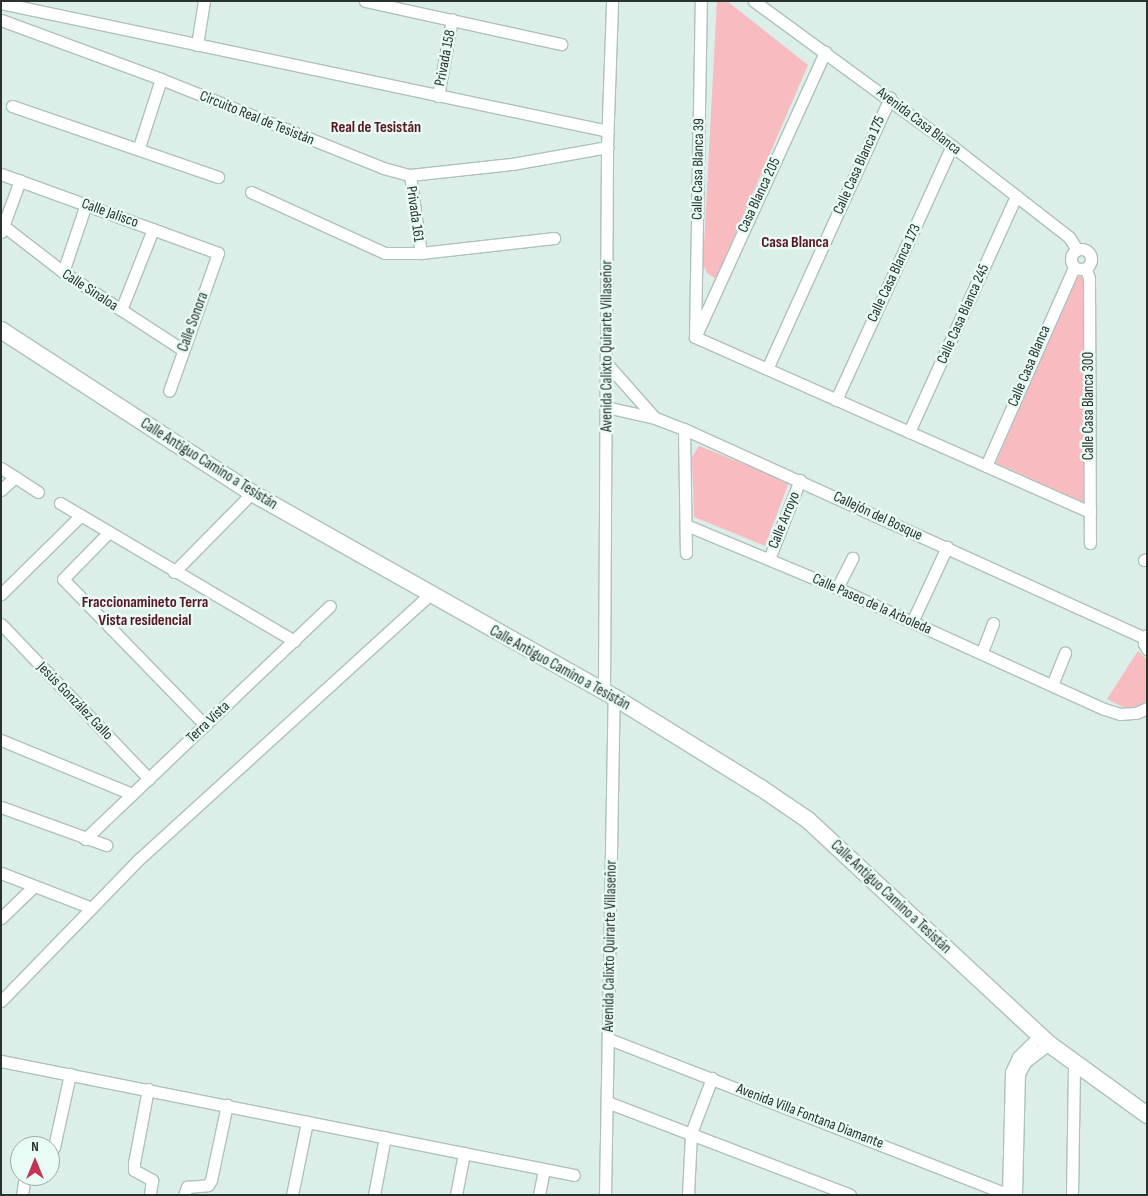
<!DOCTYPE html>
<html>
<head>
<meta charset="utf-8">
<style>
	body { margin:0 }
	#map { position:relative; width:1148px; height:1196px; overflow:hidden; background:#dbeee7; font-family:"Sofia Sans Condensed",sans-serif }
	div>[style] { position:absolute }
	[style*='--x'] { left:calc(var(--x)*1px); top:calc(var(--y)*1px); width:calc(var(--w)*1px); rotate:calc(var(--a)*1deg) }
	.green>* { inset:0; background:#f8bbc0 }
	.roads { filter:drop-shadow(1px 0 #aec1ba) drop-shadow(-1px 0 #aec1ba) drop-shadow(0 1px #aec1ba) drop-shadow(0 -1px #aec1ba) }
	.street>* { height:11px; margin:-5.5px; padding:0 5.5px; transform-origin:5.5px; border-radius:5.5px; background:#fff }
	.street>.ring { margin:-5.5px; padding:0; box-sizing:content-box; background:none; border:11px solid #fff; border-radius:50% }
	.secondary>* { height:16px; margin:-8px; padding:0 8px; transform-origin:8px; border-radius:8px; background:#fff }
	span { translate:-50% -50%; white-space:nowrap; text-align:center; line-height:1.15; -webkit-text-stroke:5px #e8fbf5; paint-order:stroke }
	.street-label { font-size:15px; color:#2a322f }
	.neighbourhood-label { font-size:16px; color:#5b1624; font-weight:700 }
	.frame { position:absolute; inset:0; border:2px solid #2a322f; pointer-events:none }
	.north { position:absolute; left:10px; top:1136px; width:50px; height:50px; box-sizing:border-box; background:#e8fbf5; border:1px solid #9caba6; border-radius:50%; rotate:0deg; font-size:14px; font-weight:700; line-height:20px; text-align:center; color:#2a322f }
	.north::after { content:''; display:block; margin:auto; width:18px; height:22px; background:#c33353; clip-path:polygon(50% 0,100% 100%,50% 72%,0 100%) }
</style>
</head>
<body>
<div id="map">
	<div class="green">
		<div style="clip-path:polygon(717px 1px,727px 1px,808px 65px,716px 279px,707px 273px,703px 264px)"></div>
		<div style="clip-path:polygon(1081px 275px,1084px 282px,1083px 502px,996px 463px,1073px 281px)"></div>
		<div style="clip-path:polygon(699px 446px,789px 482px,765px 546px,694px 517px,692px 457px)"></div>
		<div style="clip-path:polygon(1138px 651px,1147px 660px,1147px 701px,1129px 710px,1107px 699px)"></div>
	</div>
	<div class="roads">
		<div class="street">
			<div style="--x:365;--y:1;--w:201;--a:12.4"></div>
			<div style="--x:754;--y:1;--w:245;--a:36.2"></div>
			<div style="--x:952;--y:146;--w:148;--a:37.9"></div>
			<div style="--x:1069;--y:237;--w:15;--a:58"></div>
			<div style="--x:1;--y:3;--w:620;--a:11.91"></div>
			<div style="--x:1;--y:20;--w:171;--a:20.2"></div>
			<div style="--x:161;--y:79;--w:239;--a:21.8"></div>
			<div style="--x:383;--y:168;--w:28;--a:15"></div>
			<div style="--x:410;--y:175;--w:103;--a:-6.2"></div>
			<div style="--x:512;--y:164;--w:97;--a:-10.1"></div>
			<div style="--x:197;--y:45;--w:45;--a:-81"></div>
			<div style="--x:438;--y:96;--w:78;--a:-79.7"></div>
			<div style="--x:12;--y:106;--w:218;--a:19"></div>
			<div style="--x:139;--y:147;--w:71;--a:-72.1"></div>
			<div style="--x:1;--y:174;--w:231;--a:20"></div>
			<div style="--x:218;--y:253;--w:146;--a:109.5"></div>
			<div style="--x:410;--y:175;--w:79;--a:82"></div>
			<div style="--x:251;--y:192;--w:147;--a:24.5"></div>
			<div style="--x:385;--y:253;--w:36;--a:0"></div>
			<div style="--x:421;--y:253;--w:134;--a:-6.4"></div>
			<div style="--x:1;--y:224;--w:78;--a:37.7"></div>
			<div style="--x:63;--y:272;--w:143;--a:33"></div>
			<div style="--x:1;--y:232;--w:55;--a:-69.9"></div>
			<div class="ring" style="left:1071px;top:249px;width:9px;height:9px"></div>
			<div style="--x:1086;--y:269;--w:9;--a:72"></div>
			<div style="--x:1089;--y:278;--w:265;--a:89.8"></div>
			<div style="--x:63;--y:272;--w:72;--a:-71.3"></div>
			<div style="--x:121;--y:310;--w:87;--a:-68.4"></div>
			<div style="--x:697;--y:333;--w:309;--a:-65.5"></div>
			<div style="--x:695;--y:337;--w:432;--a:23.9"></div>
			<div style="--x:695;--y:337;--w:336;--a:-89"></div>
			<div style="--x:607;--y:364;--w:72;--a:48.4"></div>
			<div style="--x:767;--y:369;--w:298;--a:-65.6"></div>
			<div style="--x:836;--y:400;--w:279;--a:-65.5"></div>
			<div style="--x:606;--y:407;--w:50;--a:12.7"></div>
			<div style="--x:655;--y:418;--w:31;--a:21"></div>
			<div style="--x:684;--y:429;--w:506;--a:24.39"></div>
			<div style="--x:684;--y:429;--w:124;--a:89.1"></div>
			<div style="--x:909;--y:432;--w:259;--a:-65.6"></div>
			<div style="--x:986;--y:466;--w:218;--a:-66.1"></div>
			<div style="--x:1;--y:468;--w:44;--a:33"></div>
			<div style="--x:1;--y:490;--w:19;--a:-43"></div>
			<div style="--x:60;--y:503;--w:272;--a:30.5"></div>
			<div style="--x:686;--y:525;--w:164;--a:22.6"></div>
			<div style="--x:837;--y:588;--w:293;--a:24.4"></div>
			<div style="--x:1104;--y:709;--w:17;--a:17"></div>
			<div style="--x:1120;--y:714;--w:16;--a:-4"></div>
			<div style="--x:1136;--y:713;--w:12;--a:-24"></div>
			<div style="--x:108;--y:533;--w:64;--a:134.4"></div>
			<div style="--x:63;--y:579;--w:204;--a:45.8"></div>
			<div style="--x:769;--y:559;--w:85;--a:-68.6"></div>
			<div style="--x:1144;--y:560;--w:3;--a:-18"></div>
			<div style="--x:174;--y:572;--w:111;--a:-45.4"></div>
			<div style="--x:837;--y:588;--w:34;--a:-63"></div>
			<div style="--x:1;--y:594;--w:111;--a:-44.6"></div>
			<div style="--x:912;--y:622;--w:83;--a:-65"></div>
			<div style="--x:1;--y:624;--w:214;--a:46.3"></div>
			<div style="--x:1147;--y:635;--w:9;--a:111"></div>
			<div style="--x:1144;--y:643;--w:7;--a:63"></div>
			<div style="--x:982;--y:652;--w:31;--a:-69"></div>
			<div style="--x:1052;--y:685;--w:35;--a:-68"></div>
			<div style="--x:604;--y:691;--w:544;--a:-89.68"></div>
			<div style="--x:607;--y:147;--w:146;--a:-88"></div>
			<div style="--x:1;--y:740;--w:142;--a:22.4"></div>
			<div style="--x:1;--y:807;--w:112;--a:19.9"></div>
			<div style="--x:85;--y:839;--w:338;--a:-43.6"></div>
			<div style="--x:1;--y:873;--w:97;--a:21"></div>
			<div style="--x:1;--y:918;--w:46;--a:-44.1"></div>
			<div style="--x:1;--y:1001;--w:197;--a:-45.8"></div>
			<div style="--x:138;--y:860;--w:394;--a:-42.3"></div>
			<div style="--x:609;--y:1039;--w:430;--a:21.3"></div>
			<div style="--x:1;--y:1061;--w:584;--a:11.25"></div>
			<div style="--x:148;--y:1089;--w:75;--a:100.7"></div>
			<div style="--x:134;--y:1163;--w:7;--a:90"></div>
			<div style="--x:134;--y:1170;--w:21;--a:29"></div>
			<div style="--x:152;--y:1180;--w:15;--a:98"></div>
			<div style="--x:607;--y:1102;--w:260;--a:20.9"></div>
			<div style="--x:50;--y:1153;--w:7;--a:-56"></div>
			<div style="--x:54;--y:1147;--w:75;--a:-77.6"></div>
			<div style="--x:22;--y:1195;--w:19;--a:-81"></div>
			<div style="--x:184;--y:1195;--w:9;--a:-69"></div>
			<div style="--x:187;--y:1187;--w:21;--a:-5"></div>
			<div style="--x:208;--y:1185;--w:6;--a:-59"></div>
			<div style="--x:211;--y:1180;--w:77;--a:-78"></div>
			<div style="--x:292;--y:1195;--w:75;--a:-78.4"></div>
			<div style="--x:374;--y:1195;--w:59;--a:-79.3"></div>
			<div style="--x:456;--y:1195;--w:43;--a:-79.2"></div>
			<div style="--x:539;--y:1195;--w:26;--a:-79"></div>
			<div style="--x:605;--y:1195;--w:498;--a:-89"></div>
			<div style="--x:688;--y:1195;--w:62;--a:-87.2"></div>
			<div style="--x:691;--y:1133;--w:59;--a:-69.1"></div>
			<div style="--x:1008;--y:1195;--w:123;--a:-88.6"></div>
			<div style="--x:1011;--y:1072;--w:17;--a:-65"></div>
			<div style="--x:1018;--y:1057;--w:31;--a:-45"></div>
			<div style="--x:1016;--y:1195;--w:121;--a:-88.6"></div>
			<div style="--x:1019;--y:1074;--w:13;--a:-63"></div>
			<div style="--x:1025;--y:1062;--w:30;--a:-37"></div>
			<div style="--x:1072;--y:1195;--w:131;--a:-89.1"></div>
		</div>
		<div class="secondary">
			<div style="--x:1;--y:330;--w:299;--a:33"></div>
			<div style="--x:252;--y:493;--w:416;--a:29.4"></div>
			<div style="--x:614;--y:697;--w:173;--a:31.8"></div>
			<div style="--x:761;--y:788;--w:57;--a:34.2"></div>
			<div style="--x:808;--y:820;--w:329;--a:42.9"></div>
			<div style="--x:1049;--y:1044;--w:121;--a:35.9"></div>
		</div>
	</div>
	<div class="street-label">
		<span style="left:445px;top:58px;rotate:-79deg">Privada 158</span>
		<span style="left:257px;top:118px;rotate:22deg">Circuito Real de Tesistán</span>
		<span style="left:919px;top:121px;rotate:37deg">Avenida Casa Blanca</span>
		<span style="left:859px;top:165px;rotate:-66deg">Calle Casa Blanca 175</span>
		<span style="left:698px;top:169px;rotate:-89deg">Calle Casa Blanca 39</span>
		<span style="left:759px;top:195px;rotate:-65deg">Casa Blanca 205</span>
		<span style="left:110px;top:213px;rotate:20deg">Calle Jalisco</span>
		<span style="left:415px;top:214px;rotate:82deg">Privada 161</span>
		<span style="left:894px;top:273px;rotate:-65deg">Calle Casa Blanca 173</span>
		<span style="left:90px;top:290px;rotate:33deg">Calle Sinaloa</span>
		<span style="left:963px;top:314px;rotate:-66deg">Calle Casa Blanca 245</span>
		<span style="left:193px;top:322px;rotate:-70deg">Calle Sonora</span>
		<span style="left:607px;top:346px;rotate:-90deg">Avenida Calixto Quirarte Villaseñor</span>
		<span style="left:1029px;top:366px;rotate:-67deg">Calle Casa Blanca</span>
		<span style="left:1089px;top:406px;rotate:-90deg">Calle Casa Blanca 300</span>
		<span style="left:209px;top:464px;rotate:32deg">Calle Antiguo Camino a Tesistán</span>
		<span style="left:878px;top:516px;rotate:25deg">Callejón del Bosque</span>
		<span style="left:784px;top:520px;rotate:-68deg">Calle Arroyo</span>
		<span style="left:872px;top:604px;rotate:24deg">Calle Paseo de la Arboleda</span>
		<span style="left:560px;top:668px;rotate:29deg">Calle Antiguo Camino a Tesistán</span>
		<span style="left:75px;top:701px;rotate:46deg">Jesús González Gallo</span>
		<span style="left:208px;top:722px;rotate:-43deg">Terra Vista</span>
		<span style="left:891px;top:897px;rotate:43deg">Calle Antiguo Camino a Tesistán</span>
		<span style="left:610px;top:946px;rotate:-89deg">Avenida Calixto Quirarte Villaseñor</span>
		<span style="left:810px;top:1116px;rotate:21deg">Avenida Villa Fontana Diamante</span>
	</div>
	<div class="neighbourhood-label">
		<span style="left:376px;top:128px">Real de Tesistán</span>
		<span style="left:795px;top:243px">Casa Blanca</span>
		<span style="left:145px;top:612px">Fraccionamineto Terra<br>Vista residencial</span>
	</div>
	<div class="frame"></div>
	<div class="north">N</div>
</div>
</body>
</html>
